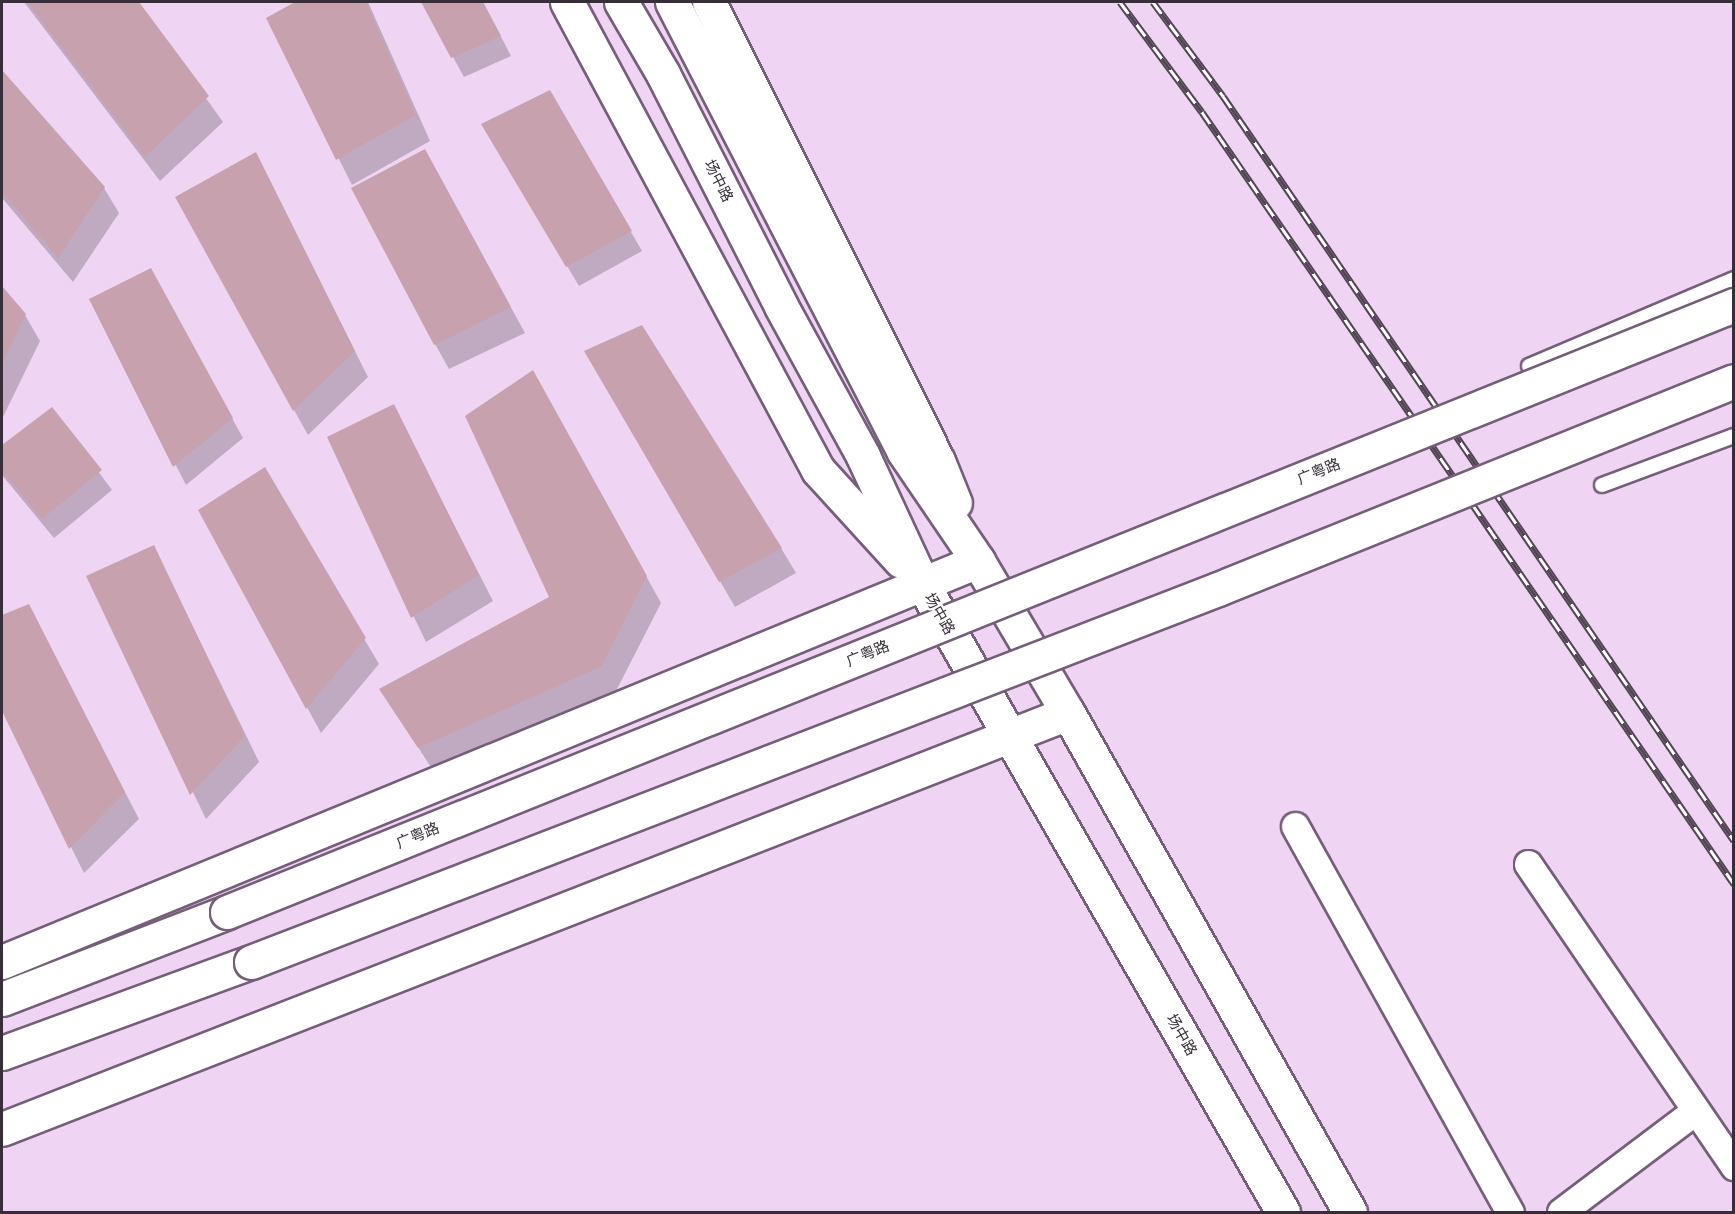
<!DOCTYPE html>
<html>
<head>
<meta charset="utf-8">
<style>
	body { margin:0 }
	#map { position:relative; width:1735px; height:1214px; overflow:hidden; background:#efd5f3; font-family:Figtree,"Noto Sans SC",sans-serif }
	div>[style] { position:absolute }
	[style*='--x'] { left:calc(var(--x)*1px); top:calc(var(--y)*1px); width:calc(var(--w)*1px); rotate:calc(var(--a)*1deg) }
	.shadow>* { inset:0; background:#0003 }
	.building>* { inset:0; background:#c7a2ae }
	.roads { filter:drop-shadow(2px 0 #755e79) drop-shadow(-2px 0 #755e79) drop-shadow(0 2px #755e79) drop-shadow(0 -2px #755e79) }
	.service>* { height:14px; margin:-7px; padding:0 7px; transform-origin:7px; border-radius:7px; background:#fff }
	.minor>* { height:27px; margin:-13.5px; padding:0 13.5px; transform-origin:13.5px; border-radius:13.5px; background:#fff }
	.secondary>* { height:33px; margin:-16.5px; padding:0 16.5px; transform-origin:16.5px; border-radius:16.5px; background:#fff }
	.primary>* { height:33px; margin:-16.5px; padding:0 16.5px; transform-origin:16.5px; border-radius:16.5px; background:#fff }
	.rail>* { height:7px; margin-top:-3.5px; transform-origin:0; background:repeating-linear-gradient(90deg,#fff 0 14px,#514453 0 28px); box-sizing:border-box; border-block:2px solid #514453 }
	.bridges { filter:drop-shadow(2px 0 #755e79) drop-shadow(-2px 0 #755e79) drop-shadow(0 2px #755e79) drop-shadow(0 -2px #755e79) }
	.secondary-bridge>* { height:33px; margin:-16.5px; padding:0 16.5px; transform-origin:16.5px; border-radius:16.5px; background:#fff }
	span { translate:-50% -50%; white-space:nowrap; text-align:center; line-height:1.15; -webkit-text-stroke:4.5px #fff; paint-order:stroke }
	.street-label { font-size:15px; color:#382e3a }
	.frame { position:absolute; inset:0; border:3px solid #382e3a; pointer-events:none }
</style>
</head>
<body>
<div id="map">
	<div class="shadow">
		<div style="clip-path:polygon(24px 2px,137px 2px,223px 122px,160px 181px)"></div>
		<div style="clip-path:polygon(298px 2px,368px 2px,430px 141px,352px 185px,268px 18px)"></div>
		<div style="clip-path:polygon(423px 2px,483px 2px,511px 56px,464px 77px)"></div>
		<div style="clip-path:polygon(2px 72px,104px 188px,119px 213px,73px 282px,2px 198px)"></div>
		<div style="clip-path:polygon(550px 92px,642px 251px,579px 286px,494px 144px)"></div>
		<div style="clip-path:polygon(256px 154px,368px 377px,308px 435px,294px 410px)"></div>
		<div style="clip-path:polygon(439px 176px,525px 333px,449px 369px,435px 344px)"></div>
		<div style="clip-path:polygon(2px 288px,25px 315px,40px 341px,2px 419px)"></div>
		<div style="clip-path:polygon(161px 290px,243px 438px,186px 485px,91px 300px)"></div>
		<div style="clip-path:polygon(586px 351px,781px 548px,796px 573px,735px 607px)"></div>
		<div style="clip-path:polygon(547px 397px,661px 603px,616px 691px,434px 772px,381px 690px,551px 598px)"></div>
		<div style="clip-path:polygon(393px 406px,493px 601px,426px 642px,328px 438px)"></div>
		<div style="clip-path:polygon(52px 409px,112px 490px,54px 538px,2px 475px,2px 447px)"></div>
		<div style="clip-path:polygon(264px 470px,379px 664px,321px 733px,200px 510px)"></div>
		<div style="clip-path:polygon(154px 547px,259px 762px,206px 819px,88px 576px)"></div>
		<div style="clip-path:polygon(28px 606px,139px 819px,84px 873px,2px 708px,2px 617px)"></div>
	</div>
	<div class="building">
		<div style="clip-path:polygon(27px 2px,139px 2px,209px 96px,145px 157px)"></div>
		<div style="clip-path:polygon(295px 2px,366px 2px,416px 115px,336px 160px,266px 18px)"></div>
		<div style="clip-path:polygon(421px 2px,483px 2px,501px 36px,451px 58px)"></div>
		<div style="clip-path:polygon(2px 70px,105px 187px,58px 258px,2px 192px)"></div>
		<div style="clip-path:polygon(550px 90px,632px 231px,566px 267px,481px 124px)"></div>
		<div style="clip-path:polygon(425px 149px,511px 307px,434px 345px,351px 188px)"></div>
		<div style="clip-path:polygon(256px 152px,355px 351px,293px 411px,175px 197px)"></div>
		<div style="clip-path:polygon(151px 268px,233px 418px,173px 467px,89px 299px)"></div>
		<div style="clip-path:polygon(2px 286px,26px 314px,2px 364px)"></div>
		<div style="clip-path:polygon(642px 325px,782px 548px,719px 582px,584px 351px)"></div>
		<div style="clip-path:polygon(533px 370px,647px 576px,602px 666px,418px 748px,379px 689px,549px 597px,465px 416px)"></div>
		<div style="clip-path:polygon(394px 404px,479px 575px,411px 618px,327px 437px)"></div>
		<div style="clip-path:polygon(52px 407px,102px 470px,42px 519px,2px 471px,2px 445px)"></div>
		<div style="clip-path:polygon(265px 467px,366px 638px,306px 709px,198px 510px)"></div>
		<div style="clip-path:polygon(154px 545px,245px 736px,190px 795px,86px 576px)"></div>
		<div style="clip-path:polygon(29px 604px,125px 792px,69px 849px,2px 711px,2px 615px)"></div>
	</div>
	<div class="roads">
		<div class="service">
			<div style="--x:1529;--y:366;--w:223;--a:-23"></div>
			<div style="--x:1602;--y:485;--w:141;--a:-20.4"></div>
		</div>
		<div class="minor">
			<div style="--x:1295;--y:826;--w:442;--a:60.9"></div>
			<div style="--x:1528;--y:864;--w:366;--a:55.7"></div>
			<div style="--x:1561;--y:1212;--w:168;--a:-37"></div>
		</div>
		<div class="secondary">
			<div style="--x:2;--y:962;--w:1055;--a:-22.34"></div>
			<div style="--x:2;--y:999;--w:241;--a:-21.1"></div>
			<div style="--x:2;--y:1053;--w:265;--a:-20.1"></div>
			<div style="--x:2;--y:1129;--w:1144;--a:-21.32"></div>
		</div>
		<div class="primary">
			<div style="--x:567;--y:2;--w:531;--a:61.79"></div>
			<div style="--x:818;--y:470;--w:123;--a:47.6"></div>
			<div style="--x:621;--y:2;--w:83;--a:59.7"></div>
			<div style="--x:663;--y:74;--w:260;--a:63"></div>
			<div style="--x:781;--y:306;--w:171;--a:61.3"></div>
			<div style="--x:863;--y:456;--w:142;--a:65.1"></div>
			<div style="--x:923;--y:585;--w:723;--a:60.14"></div>
			<div style="--x:672;--y:2;--w:506;--a:62.73"></div>
			<div style="--x:904;--y:452;--w:132;--a:55.8"></div>
			<div style="--x:978;--y:561;--w:177;--a:59.4"></div>
			<div style="--x:1068;--y:713;--w:573;--a:60.53"></div>
			<div style="--x:709;--y:2;--w:513;--a:63.48"></div>
			<div style="--x:938;--y:461;--w:45;--a:68"></div>
		</div>
	</div>
	<div class="rail">
		<div style="--x:1120;--y:2;--w:137;--a:53.3"></div>
		<div style="--x:1202;--y:112;--w:938;--a:55.43"></div>
		<div style="--x:1153;--y:2;--w:117;--a:53.3"></div>
		<div style="--x:1223;--y:96;--w:903;--a:55.55"></div>
	</div>
	<div class="bridges">
		<div class="secondary-bridge">
			<div style="--x:227;--y:912;--w:1625;--a:-21.94"></div>
			<div style="--x:251;--y:962;--w:1036;--a:-21.09"></div>
			<div style="--x:1218;--y:589;--w:556;--a:-21.95"></div>
		</div>
	</div>
	<div class="street-label">
		<span style="left:718px;top:181px;rotate:63deg">场中路</span>
		<span style="left:1319px;top:472px;rotate:-22deg">广粤路</span>
		<span style="left:939px;top:614px;rotate:60deg">场中路</span>
		<span style="left:868px;top:654px;rotate:-22deg">广粤路</span>
		<span style="left:418px;top:836px;rotate:-22deg">广粤路</span>
		<span style="left:1181px;top:1035px;rotate:60deg">场中路</span>
	</div>
	<div class="frame"></div>
</div>
</body>
</html>
